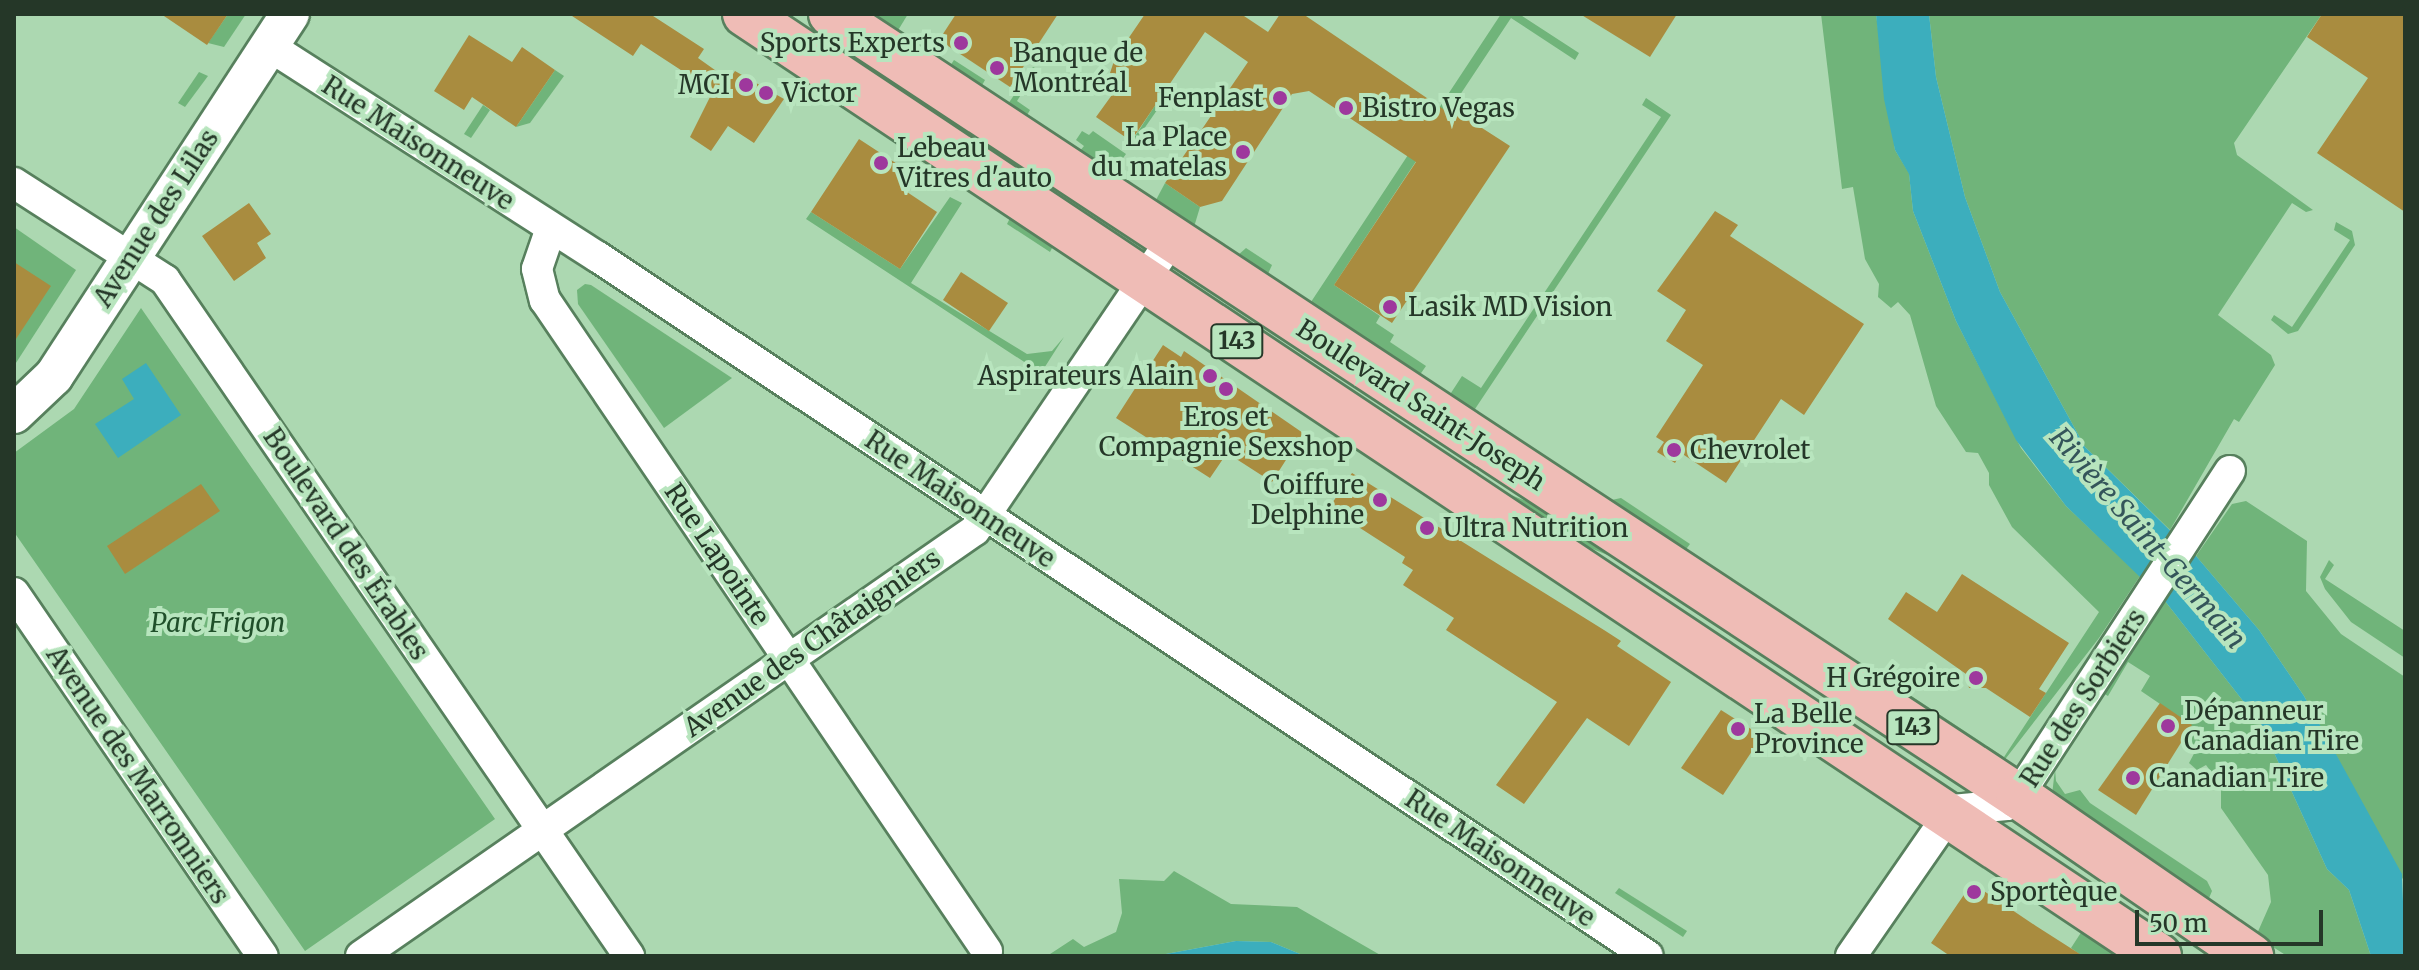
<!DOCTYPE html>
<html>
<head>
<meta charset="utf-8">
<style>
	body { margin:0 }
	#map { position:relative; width:2419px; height:970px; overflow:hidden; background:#acd8b1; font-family:Merriweather,serif }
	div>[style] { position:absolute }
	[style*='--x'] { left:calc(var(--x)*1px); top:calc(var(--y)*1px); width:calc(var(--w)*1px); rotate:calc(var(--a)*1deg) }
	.green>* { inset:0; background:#70b47a }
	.water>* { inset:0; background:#3caebd }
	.building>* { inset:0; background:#a98c3f }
	.roads { filter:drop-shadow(2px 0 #57805d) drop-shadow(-2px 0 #57805d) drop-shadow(0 2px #57805d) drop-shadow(0 -2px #57805d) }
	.minor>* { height:30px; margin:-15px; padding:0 15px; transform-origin:15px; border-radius:15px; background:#fff }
	.tertiary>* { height:38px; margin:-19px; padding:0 19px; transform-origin:19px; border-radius:19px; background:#fff }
	.primary>* { height:44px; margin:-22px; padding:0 22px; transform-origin:22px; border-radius:22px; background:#efbcb6 }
	.dots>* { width:22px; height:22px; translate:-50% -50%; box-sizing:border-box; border:4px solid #b8e5be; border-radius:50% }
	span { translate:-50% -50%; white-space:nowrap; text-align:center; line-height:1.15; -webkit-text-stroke:8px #b8e5be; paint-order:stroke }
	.shield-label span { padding:2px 6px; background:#b8e5be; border:2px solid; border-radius:6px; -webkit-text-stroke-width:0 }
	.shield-label { font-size:24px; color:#253728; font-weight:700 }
	.poi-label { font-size:26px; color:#253728 }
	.right { translate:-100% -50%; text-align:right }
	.left { translate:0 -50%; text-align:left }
	.street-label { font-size:26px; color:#253728 }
	.park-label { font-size:26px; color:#204f2a; font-style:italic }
	.water-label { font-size:28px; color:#34555a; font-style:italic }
	.frame { position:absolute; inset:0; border:16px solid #253728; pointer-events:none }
	.scale { position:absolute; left:2135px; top:910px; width:188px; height:36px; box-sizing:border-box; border:4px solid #253728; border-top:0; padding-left:10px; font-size:24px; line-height:28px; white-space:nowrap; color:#253728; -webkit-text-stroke:6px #b8e5be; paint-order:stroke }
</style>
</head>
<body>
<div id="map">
	<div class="green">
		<div style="clip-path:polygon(228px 14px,246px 14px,224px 47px,208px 43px)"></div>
		<div style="clip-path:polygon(870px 14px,908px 14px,897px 32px)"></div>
		<div style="clip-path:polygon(1501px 14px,1519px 14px,1579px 53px,1575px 60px,1511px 18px,1334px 285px,1380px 316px,1376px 323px,1394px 335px,1390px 342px,1426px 366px,1419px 376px,1309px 305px)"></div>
		<div style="clip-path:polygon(1821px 14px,1876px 14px,1895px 150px,1909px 173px,1913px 211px,1956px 321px,2021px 448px,2066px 506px,2140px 576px,2099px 638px,2003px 762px,1875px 679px,1878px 674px,2004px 757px,2099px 612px,2012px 527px,1989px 485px,1989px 473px,1978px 453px,1966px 452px,1936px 406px,1910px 315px,1898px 302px,1891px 308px,1878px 297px,1879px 284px,1865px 259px,1853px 187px,1842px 189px)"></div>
		<div style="clip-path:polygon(1929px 14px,2322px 14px,2234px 143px,2237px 155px,2313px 210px,2306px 212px,2292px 203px,2218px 315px,2271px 355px,2275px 365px,2239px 422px,2234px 419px,2170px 530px,2085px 447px,2000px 292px,1965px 197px,1936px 77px)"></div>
		<div style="clip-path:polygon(954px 60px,985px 80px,981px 87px,950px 66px)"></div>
		<div style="clip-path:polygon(1033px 67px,1037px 69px,1017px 101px,1030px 110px,1026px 117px,1008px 104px)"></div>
		<div style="clip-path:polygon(555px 70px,564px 76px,530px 123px,516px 127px)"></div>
		<div style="clip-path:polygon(199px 72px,208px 76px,185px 107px,178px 103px)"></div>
		<div style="clip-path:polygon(1167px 87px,1171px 90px,1130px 149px,1123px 144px,1132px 141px)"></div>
		<div style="clip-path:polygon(1646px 98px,1671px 115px,1473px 412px,1449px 396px,1462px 376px,1481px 388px,1661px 117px,1642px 105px)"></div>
		<div style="clip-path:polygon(483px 105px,490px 110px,471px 138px,464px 134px)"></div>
		<div style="clip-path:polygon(1082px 131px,1089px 135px,1093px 131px,1126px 154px,1115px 169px,1108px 164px,1105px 169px,1079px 152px,1084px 146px,1076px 140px)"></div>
		<div style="clip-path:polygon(1165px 183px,1200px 207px,1194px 227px,1156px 200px)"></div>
		<div style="clip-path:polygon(950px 197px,962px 203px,911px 283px,1027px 354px,1052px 351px,1064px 337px,1041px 373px,806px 219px,811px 212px,900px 269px)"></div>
		<div style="clip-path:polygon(1011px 216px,1054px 244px,1050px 252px,1007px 224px)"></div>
		<div style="clip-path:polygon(2336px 222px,2352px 231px,2355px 245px,2298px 331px,2288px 334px,2271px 320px,2274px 315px,2292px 327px,2350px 240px,2334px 230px)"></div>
		<div style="clip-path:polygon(14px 227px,76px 270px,14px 366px)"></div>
		<div style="clip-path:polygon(1246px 248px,1272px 265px,1267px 276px,1237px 256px)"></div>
		<div style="clip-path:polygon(585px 284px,591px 285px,732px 378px,664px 428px,578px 304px,577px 290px)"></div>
		<div style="clip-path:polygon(141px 308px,495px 819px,305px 951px,14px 532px,14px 453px,74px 409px)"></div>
		<div style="clip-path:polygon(1506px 493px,1558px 514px,1620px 560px,1563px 537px,1502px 498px)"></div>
		<div style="clip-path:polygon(1621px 498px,1690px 544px,1684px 552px,1607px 501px)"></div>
		<div style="clip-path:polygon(2246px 501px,2307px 541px,2306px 591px,2341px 634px,2405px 677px,2405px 883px,2304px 696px,2259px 630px,2196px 556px,2232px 504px)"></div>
		<div style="clip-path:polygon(2329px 560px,2334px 565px,2325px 579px,2405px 631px,2405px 658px,2351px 622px,2325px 589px,2320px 577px)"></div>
		<div style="clip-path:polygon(2165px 601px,2261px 724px,2327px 869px,2349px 890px,2371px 956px,2287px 956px,2256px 936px,2271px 902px,2268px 875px,2221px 808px,2221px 785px,2206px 765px,2197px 770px,2189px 763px,2197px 748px,2184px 737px,2191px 725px,2141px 691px,2150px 676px,2128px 662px,2108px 696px,2103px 693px)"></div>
		<div style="clip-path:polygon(2055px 769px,2056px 781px,2065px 794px,2080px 790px,2090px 803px,2207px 881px,2212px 891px,2207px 903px,2052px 795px)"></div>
		<div style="clip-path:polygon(1174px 871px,1231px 904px,1297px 907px,1382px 956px,1305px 956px,1271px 942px,1236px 941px,1155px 956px,1047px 956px,1073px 939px,1084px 947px,1116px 932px,1122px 913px,1119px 879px,1164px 881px)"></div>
		<div style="clip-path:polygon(1619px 888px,1687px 931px,1683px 937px,1615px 893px)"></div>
		<div style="clip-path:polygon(2082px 931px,2120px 956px,2082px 956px,2071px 948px)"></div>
	</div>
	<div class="water">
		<div style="clip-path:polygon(1876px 14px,1929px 14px,1936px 77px,1965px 197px,2000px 292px,2085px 447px,2196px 556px,2259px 630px,2304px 696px,2402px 874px,2405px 956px,2371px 956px,2349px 890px,2327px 869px,2261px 724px,2165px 601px,2066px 506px,2016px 440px,1956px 321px,1913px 211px,1909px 174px,1895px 150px,1884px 99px)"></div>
		<div style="clip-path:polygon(146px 363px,181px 415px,118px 458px,95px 424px,134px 399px,122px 379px)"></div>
		<div style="clip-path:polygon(1236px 941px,1271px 942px,1305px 956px,1155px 956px)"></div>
	</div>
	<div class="building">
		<div style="clip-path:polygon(161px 14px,228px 14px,207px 45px)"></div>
		<div style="clip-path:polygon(569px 14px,650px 14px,704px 49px,698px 58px,729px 80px,735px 71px,784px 99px,754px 143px,728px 126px,711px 151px,690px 137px,713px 91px,641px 44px,633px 56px)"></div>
		<div style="clip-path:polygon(956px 14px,1058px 14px,1010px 87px,939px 40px)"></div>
		<div style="clip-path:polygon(1145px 14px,1241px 14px,1268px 32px,1280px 14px,1303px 14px,1449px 113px,1458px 100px,1474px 111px,1468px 119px,1510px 146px,1392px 323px,1334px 285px,1416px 162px,1309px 91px,1292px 94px,1222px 201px,1200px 207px,1165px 183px,1248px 62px,1205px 32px,1131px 141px,1096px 117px,1122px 81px,1110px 73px,1115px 58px)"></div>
		<div style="clip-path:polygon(1580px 14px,1677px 14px,1650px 57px)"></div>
		<div style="clip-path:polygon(2322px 14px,2405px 14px,2405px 212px,2317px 153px,2368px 78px,2307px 37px)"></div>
		<div style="clip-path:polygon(469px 35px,512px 62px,522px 47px,555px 70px,516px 127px,472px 97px,464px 110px,434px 91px)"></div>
		<div style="clip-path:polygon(859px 139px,911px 173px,901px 188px,937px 212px,900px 269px,811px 212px)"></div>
		<div style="clip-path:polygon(249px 203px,271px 234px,257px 243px,266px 258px,234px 281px,202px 236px)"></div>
		<div style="clip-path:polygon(1715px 211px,1738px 225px,1730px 236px,1864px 324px,1804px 415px,1781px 399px,1726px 483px,1681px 453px,1675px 463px,1657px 452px,1664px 442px,1656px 437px,1703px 365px,1666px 341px,1686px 310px,1657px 291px)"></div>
		<div style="clip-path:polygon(14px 262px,51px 286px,14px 342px)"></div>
		<div style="clip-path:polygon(961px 272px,1008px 303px,989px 331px,943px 300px)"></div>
		<div style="clip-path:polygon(1163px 345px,1181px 357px,1184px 351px,1303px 433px,1272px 482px,1227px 453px,1210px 478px,1116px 418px)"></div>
		<div style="clip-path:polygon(1352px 473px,1604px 630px,1621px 641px,1617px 646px,1671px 682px,1629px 746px,1587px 718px,1524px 804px,1496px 785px,1557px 702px,1446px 630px,1454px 618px,1403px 585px,1413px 570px,1402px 563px,1405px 557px,1329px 508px)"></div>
		<div style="clip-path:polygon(201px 484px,220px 511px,125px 574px,107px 546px)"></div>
		<div style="clip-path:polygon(1962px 574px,2069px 643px,2039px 689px,2046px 693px,2030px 717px,1986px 688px,1969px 688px,1966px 674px,1888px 619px,1906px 592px,1937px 612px)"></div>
		<div style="clip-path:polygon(2160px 703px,2192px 725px,2136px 815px,2098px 790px)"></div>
		<div style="clip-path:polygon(1721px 710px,1762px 736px,1723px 795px,1681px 768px)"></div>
		<div style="clip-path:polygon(1972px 883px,2036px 926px,2083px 956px,1950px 956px,1931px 943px)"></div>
	</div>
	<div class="roads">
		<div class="minor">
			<div style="--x:269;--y:46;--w:391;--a:32.7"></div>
			<div style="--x:598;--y:257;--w:1261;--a:33.65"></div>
			<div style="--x:14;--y:183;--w:179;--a:32.7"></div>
			<div style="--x:165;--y:280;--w:820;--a:55.53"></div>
			<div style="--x:551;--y:228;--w:43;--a:108.9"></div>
			<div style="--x:537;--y:269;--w:32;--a:76"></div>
			<div style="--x:545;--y:300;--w:787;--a:55.83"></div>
			<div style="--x:14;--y:593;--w:440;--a:55.6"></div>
			<div style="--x:361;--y:956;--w:747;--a:-34.75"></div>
			<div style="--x:975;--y:530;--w:350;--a:-55.9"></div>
			<div style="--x:1851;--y:956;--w:178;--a:-55.3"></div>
			<div style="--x:1952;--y:810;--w:55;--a:-5.2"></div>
			<div style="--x:2007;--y:805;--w:14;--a:-39"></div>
			<div style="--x:2018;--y:796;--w:388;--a:-56.9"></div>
		</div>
		<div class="tertiary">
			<div style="--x:14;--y:414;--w:55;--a:-43.5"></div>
			<div style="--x:54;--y:376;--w:432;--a:-56.9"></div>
		</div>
		<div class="primary">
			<div style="--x:745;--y:14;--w:1699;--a:33.67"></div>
			<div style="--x:831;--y:14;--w:1421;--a:33.38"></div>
			<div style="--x:2018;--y:796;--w:283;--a:34.5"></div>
		</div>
	</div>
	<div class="dots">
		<div style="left:961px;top:43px;background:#9e389d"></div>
		<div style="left:997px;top:68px;background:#9e389d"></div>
		<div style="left:746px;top:85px;background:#9e389d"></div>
		<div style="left:766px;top:93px;background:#9e389d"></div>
		<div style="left:1280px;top:98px;background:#9e389d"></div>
		<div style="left:1346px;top:108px;background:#9e389d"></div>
		<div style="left:1243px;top:152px;background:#9e389d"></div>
		<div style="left:881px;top:163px;background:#9e389d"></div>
		<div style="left:1390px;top:307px;background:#9e389d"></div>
		<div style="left:1210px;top:376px;background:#9e389d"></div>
		<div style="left:1226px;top:389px;background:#9e389d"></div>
		<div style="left:1674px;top:450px;background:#9e389d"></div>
		<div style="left:1380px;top:500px;background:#9e389d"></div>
		<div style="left:1427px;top:528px;background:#9e389d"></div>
		<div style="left:1976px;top:678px;background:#9e389d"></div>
		<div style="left:2168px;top:726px;background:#9e389d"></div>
		<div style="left:1738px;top:729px;background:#9e389d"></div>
		<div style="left:2133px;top:778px;background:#9e389d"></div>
		<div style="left:1974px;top:892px;background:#9e389d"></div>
	</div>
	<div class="shield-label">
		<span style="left:1237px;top:341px">143</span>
		<span style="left:1913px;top:727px">143</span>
	</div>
	<div class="poi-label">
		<span class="right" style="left:945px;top:43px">Sports Experts</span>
		<span class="left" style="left:1013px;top:68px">Banque de<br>Montréal</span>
		<span class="right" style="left:730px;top:85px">MCI</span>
		<span class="left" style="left:782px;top:93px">Victor</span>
		<span class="right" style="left:1264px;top:98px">Fenplast</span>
		<span class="left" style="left:1362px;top:108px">Bistro Vegas</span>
		<span class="right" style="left:1227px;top:152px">La Place<br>du matelas</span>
		<span class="left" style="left:897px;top:163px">Lebeau<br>Vitres d'auto</span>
		<span class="left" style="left:1408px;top:307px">Lasik MD Vision</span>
		<span class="right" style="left:1194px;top:376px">Aspirateurs Alain</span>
		<span style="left:1226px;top:432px">Eros et<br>Compagnie Sexshop</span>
		<span class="left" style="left:1690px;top:450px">Chevrolet</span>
		<span class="right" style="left:1364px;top:500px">Coiffure<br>Delphine</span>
		<span class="left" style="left:1443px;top:528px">Ultra Nutrition</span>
		<span class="right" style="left:1960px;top:678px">H Grégoire</span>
		<span class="left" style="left:2184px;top:726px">Dépanneur<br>Canadian Tire</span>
		<span class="left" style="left:1754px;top:729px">La Belle<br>Province</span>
		<span class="left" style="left:2149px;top:778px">Canadian Tire</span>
		<span class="left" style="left:1990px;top:892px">Sportèque</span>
	</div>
	<div class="street-label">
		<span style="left:418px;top:143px;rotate:33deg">Rue Maisonneuve</span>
		<span style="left:156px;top:218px;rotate:-57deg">Avenue des Lilas</span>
		<span style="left:1421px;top:405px;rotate:33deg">Boulevard Saint-Joseph</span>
		<span style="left:960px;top:499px;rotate:34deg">Rue Maisonneuve</span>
		<span style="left:346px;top:544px;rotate:56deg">Boulevard des Érables</span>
		<span style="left:717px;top:554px;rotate:56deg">Rue Lapointe</span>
		<span style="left:812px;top:643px;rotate:-35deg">Avenue des Châtaigniers</span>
		<span style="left:2083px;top:698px;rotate:-57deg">Rue des Sorbiers</span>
		<span style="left:138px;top:775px;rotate:56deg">Avenue des Marronniers</span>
		<span style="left:1500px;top:858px;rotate:34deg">Rue Maisonneuve</span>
	</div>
	<div class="park-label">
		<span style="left:218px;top:623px">Parc Frigon</span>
	</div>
	<div class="water-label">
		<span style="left:2148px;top:538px;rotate:49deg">Rivière Saint-Germain</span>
	</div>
	<div class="frame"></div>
	<div class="scale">50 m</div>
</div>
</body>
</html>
